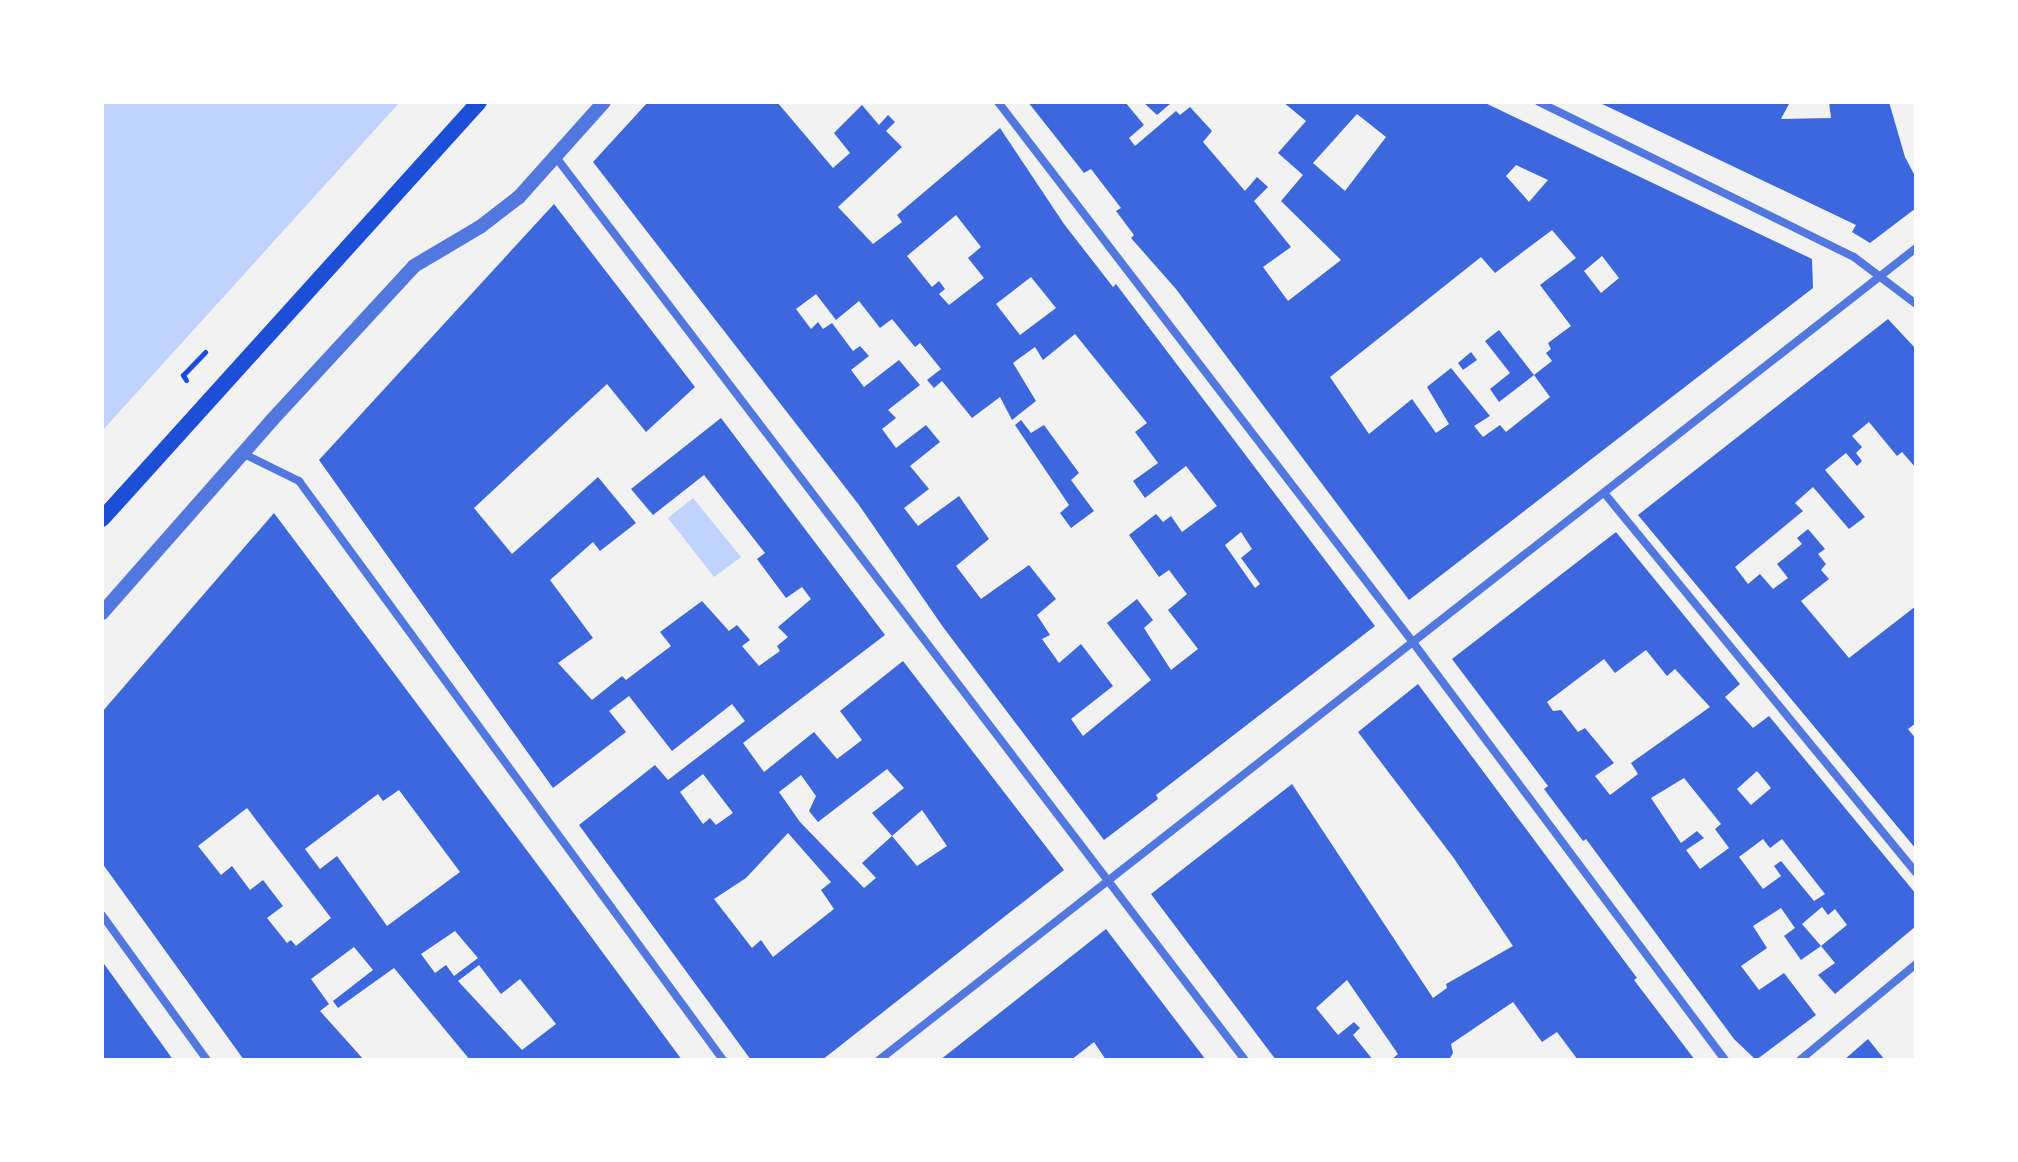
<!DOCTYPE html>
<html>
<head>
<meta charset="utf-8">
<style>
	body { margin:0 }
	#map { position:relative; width:2018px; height:1162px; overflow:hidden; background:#f2f2f2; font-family:Barlow,sans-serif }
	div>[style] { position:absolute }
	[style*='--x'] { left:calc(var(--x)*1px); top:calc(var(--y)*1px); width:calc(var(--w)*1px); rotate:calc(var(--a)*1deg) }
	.water>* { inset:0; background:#bfd3fe }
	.building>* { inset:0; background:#3d67dc }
	.path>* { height:5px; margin:-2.5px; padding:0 2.5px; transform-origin:2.5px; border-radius:2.5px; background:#1d4ed8 }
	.minor>* { height:8px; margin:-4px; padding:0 4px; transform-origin:4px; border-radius:4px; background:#5277de }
	.tertiary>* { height:14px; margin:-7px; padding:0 7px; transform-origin:7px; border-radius:7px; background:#5277de }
	.secondary>* { height:16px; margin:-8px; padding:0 8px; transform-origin:8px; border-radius:8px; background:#1d4ed8 }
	span { translate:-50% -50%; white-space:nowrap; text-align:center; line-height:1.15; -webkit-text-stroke:6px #fff; paint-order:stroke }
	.frame { position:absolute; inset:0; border:104px solid #fff; pointer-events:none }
</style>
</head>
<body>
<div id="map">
	<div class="water">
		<div style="clip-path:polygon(102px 102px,400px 102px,102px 431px)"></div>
		<div style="clip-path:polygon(693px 498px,741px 557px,714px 577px,668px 518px)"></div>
	</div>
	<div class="building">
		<div style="clip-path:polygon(evenodd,648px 102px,777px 102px,833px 168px,850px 153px,834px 133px,862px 105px,879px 125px,888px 115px,895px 122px,886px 131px,902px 147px,838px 207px,873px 244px,902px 222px,897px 215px,1000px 128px,1064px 224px,1113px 287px,1116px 284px,1375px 626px,1156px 795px,1158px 799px,1104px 840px,943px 627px,859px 505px,593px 162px,648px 102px,956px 215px,981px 247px,968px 258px,984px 278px,949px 305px,939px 294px,945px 289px,939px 281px,932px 287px,907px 256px,956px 215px,648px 102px,1031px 277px,1056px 308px,1020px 335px,996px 304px,1031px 277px,648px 102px,816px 294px,836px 320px,859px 301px,880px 328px,892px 319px,915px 347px,920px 343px,941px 369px,927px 380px,934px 388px,942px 381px,972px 418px,1000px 397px,1012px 420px,1036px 401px,1013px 363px,1035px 347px,1043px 360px,1075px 334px,1147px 423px,1135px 432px,1158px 463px,1133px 481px,1145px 498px,1186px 466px,1217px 506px,1182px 532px,1171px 516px,1163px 522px,1156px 514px,1129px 535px,1159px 577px,1169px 570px,1187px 594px,1168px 610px,1198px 649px,1171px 670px,1144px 628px,1153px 620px,1137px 599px,1107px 623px,1151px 680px,1083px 736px,1071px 719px,1113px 686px,1081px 644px,1059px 663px,1042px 639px,1050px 635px,1037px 615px,1056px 599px,1029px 565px,981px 599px,956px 566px,989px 539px,959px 496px,918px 526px,904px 508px,929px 489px,910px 466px,940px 442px,926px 425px,896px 448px,882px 429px,896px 418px,888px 410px,920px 385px,899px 360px,864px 387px,851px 370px,869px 356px,860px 346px,853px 351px,832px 323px,823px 329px,818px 322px,811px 329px,796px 309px,816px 294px,648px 102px,1241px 532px,1252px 549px,1241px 558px,1260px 584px,1255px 588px,1225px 545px,1241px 532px)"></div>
		<div style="clip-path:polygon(evenodd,1028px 102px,1125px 102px,1144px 125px,1129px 138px,1135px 146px,1176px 111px,1180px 115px,1190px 107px,1212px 131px,1203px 142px,1245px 191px,1257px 177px,1268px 187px,1254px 201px,1291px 247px,1263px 267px,1288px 301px,1341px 260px,1281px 201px,1303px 175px,1278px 153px,1306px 121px,1283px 102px,1483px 102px,1812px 259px,1813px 288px,1409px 600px,1176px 289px,1131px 238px,1134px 235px,1116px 211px,1121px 208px,1091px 169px,1084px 173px,1028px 102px,1357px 114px,1386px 137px,1345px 191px,1313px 163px,1357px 114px,1028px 102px,1516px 165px,1548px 180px,1529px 202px,1506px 176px,1516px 165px,1028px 102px,1552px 230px,1576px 258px,1540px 285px,1571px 326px,1548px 343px,1551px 349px,1546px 353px,1552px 361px,1534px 375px,1499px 330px,1485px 341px,1510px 373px,1490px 389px,1499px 402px,1534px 375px,1550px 397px,1506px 432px,1500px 425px,1483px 437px,1474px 426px,1490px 416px,1451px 368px,1427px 387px,1449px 424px,1436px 433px,1412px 399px,1369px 434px,1330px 377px,1481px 257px,1495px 273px,1552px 230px,1028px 102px,1602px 256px,1619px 278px,1601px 293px,1584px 271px,1602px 256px)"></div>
		<div style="clip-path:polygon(1143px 102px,1169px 102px,1170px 104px,1157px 115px)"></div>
		<div style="clip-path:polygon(1598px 102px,1790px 102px,1781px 119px,1831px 118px,1829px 102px,1889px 102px,1905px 157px,1916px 178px,1916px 208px,1870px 243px,1852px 232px,1856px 225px)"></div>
		<div style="clip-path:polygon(evenodd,554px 204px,695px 387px,646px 432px,607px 384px,474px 508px,512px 554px,598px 477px,636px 523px,600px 551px,593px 542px,550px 580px,593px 638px,558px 663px,592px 700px,622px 676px,626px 680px,671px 646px,660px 632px,702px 601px,729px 631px,737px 625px,750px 640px,742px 646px,759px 666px,780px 651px,777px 646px,788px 637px,778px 627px,811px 599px,802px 587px,786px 598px,757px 559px,765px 553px,704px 475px,653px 515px,631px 489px,721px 418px,885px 635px,743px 743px,764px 772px,814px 732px,837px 759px,862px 740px,840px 711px,903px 661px,1064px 870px,822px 1060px,751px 1060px,579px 825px,655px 765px,668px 780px,745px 721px,732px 704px,672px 751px,629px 696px,609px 711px,626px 732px,553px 788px,319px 460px,554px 204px,887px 769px,904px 788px,872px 813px,892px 836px,922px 810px,947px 846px,917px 866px,892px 836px,862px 863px,876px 878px,864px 888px,800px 822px,779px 792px,801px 775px,816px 796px,809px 811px,818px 822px,887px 769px,554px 204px,703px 774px,733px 813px,716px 825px,710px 818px,703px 824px,680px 792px,703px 774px,554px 204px,788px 833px,831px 882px,821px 890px,834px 909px,773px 957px,761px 940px,752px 948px,714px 899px,746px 878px,788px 833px)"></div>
		<div style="clip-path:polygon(1888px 319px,1916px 349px,1916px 468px,1902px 452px,1897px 456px,1869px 422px,1852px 436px,1862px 447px,1856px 453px,1862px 461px,1857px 466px,1846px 453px,1825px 470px,1865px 517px,1849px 529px,1813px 487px,1795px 503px,1803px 511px,1735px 567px,1748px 584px,1760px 574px,1773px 589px,1788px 578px,1777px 564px,1802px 544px,1797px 538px,1808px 529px,1825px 549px,1818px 554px,1826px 564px,1821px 570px,1829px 579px,1801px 601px,1849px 658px,1916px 606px,1916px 723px,1908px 729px,1916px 739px,1916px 849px,1638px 515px)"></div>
		<div style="clip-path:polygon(1471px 352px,1477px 360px,1463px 370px,1458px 363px)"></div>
		<div style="clip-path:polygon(1021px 420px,1031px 433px,1044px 425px,1079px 473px,1071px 480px,1094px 511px,1071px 528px,1060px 513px,1069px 505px,1015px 425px)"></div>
		<div style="clip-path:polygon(evenodd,274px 513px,561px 896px,682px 1060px,470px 1060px,394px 968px,338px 1008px,333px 1001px,373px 970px,354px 947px,311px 979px,329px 1004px,320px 1011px,364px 1060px,244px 1060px,102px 863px,102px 712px,274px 513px,399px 790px,460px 872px,387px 926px,337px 856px,320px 869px,305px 849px,378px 794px,383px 801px,399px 790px,274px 513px,247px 808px,331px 918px,296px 946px,291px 940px,287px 943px,267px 918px,283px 906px,263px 880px,250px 890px,232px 866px,221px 875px,198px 846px,247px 808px,274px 513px,455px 931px,478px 958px,454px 976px,446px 965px,435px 973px,421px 954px,455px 931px,274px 513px,479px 965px,501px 994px,520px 979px,556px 1024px,522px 1050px,458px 981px,479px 965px)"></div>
		<div style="clip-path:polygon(evenodd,1616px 532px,1740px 684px,1725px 697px,1753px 728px,1769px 716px,1916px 894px,1916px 926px,1835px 994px,1818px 975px,1835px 963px,1821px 946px,1847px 925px,1835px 909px,1828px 915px,1822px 907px,1802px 924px,1821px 946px,1801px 960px,1784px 936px,1795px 928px,1781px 908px,1753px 926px,1767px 948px,1741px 966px,1759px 990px,1784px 973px,1816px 1015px,1756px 1060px,1734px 1039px,1586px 839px,1583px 841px,1544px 789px,1548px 786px,1452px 659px,1616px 532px,1646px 650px,1667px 676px,1675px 669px,1710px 707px,1631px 763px,1638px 774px,1610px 795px,1595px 776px,1614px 763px,1585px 728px,1578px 732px,1561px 710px,1553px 711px,1547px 702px,1604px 659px,1615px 673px,1646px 650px,1616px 532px,1757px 771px,1771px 788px,1751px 805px,1737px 789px,1757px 771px,1616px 532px,1684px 778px,1721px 824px,1715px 829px,1729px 848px,1700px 869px,1686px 850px,1704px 838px,1697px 831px,1681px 843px,1651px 798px,1684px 778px,1616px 532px,1763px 839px,1770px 848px,1782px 839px,1825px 894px,1814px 901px,1781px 861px,1774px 866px,1781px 876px,1763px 889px,1739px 857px,1763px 839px)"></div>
		<div style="clip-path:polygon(1418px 684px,1637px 978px,1634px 980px,1695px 1060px,1578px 1060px,1557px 1032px,1542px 1042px,1513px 1002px,1451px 1044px,1453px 1053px,1449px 1060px,1391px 1060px,1398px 1054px,1347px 980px,1316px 1008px,1338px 1035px,1354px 1022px,1360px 1028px,1353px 1035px,1373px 1060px,1276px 1060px,1151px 894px,1292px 784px,1433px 998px,1447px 988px,1446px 984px,1513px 946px,1453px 857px,1358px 732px)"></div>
		<div style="clip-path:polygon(1106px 929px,1206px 1060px,1106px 1060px,1094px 1042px,1071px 1060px,940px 1060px)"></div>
		<div style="clip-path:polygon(102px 961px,169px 1054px,173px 1060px,102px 1060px)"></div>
		<div style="clip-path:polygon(1868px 1039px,1885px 1060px,1844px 1060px)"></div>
	</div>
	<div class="path">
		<div style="--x:186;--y:380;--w:6;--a:-121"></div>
		<div style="--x:183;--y:375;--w:32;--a:-46"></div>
	</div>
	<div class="minor">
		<div style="--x:998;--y:102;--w:680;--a:52.47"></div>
		<div style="--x:1412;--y:641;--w:523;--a:53.24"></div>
		<div style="--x:1539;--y:102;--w:351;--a:26.2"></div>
		<div style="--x:1854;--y:257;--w:78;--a:37.2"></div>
		<div style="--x:555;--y:156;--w:1137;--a:52.65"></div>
		<div style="--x:242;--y:453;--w:64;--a:26.2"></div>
		<div style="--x:299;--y:481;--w:718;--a:53.78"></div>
		<div style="--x:1605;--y:494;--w:489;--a:50.6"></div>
		<div style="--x:102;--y:915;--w:179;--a:54.1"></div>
		<div style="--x:879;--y:1060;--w:1317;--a:-38.06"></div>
		<div style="--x:1800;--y:1060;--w:151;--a:-39.6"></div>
	</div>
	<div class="tertiary">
		<div style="--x:102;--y:613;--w:257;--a:-48.6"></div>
		<div style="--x:272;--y:420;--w:209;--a:-47.3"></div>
		<div style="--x:414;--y:266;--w:77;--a:-30.6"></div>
		<div style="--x:480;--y:227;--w:49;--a:-37.6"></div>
		<div style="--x:519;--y:197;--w:127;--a:-48.2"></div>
	</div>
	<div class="secondary">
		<div style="--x:102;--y:519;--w:562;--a:-47.88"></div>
	</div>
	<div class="frame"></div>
</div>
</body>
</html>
